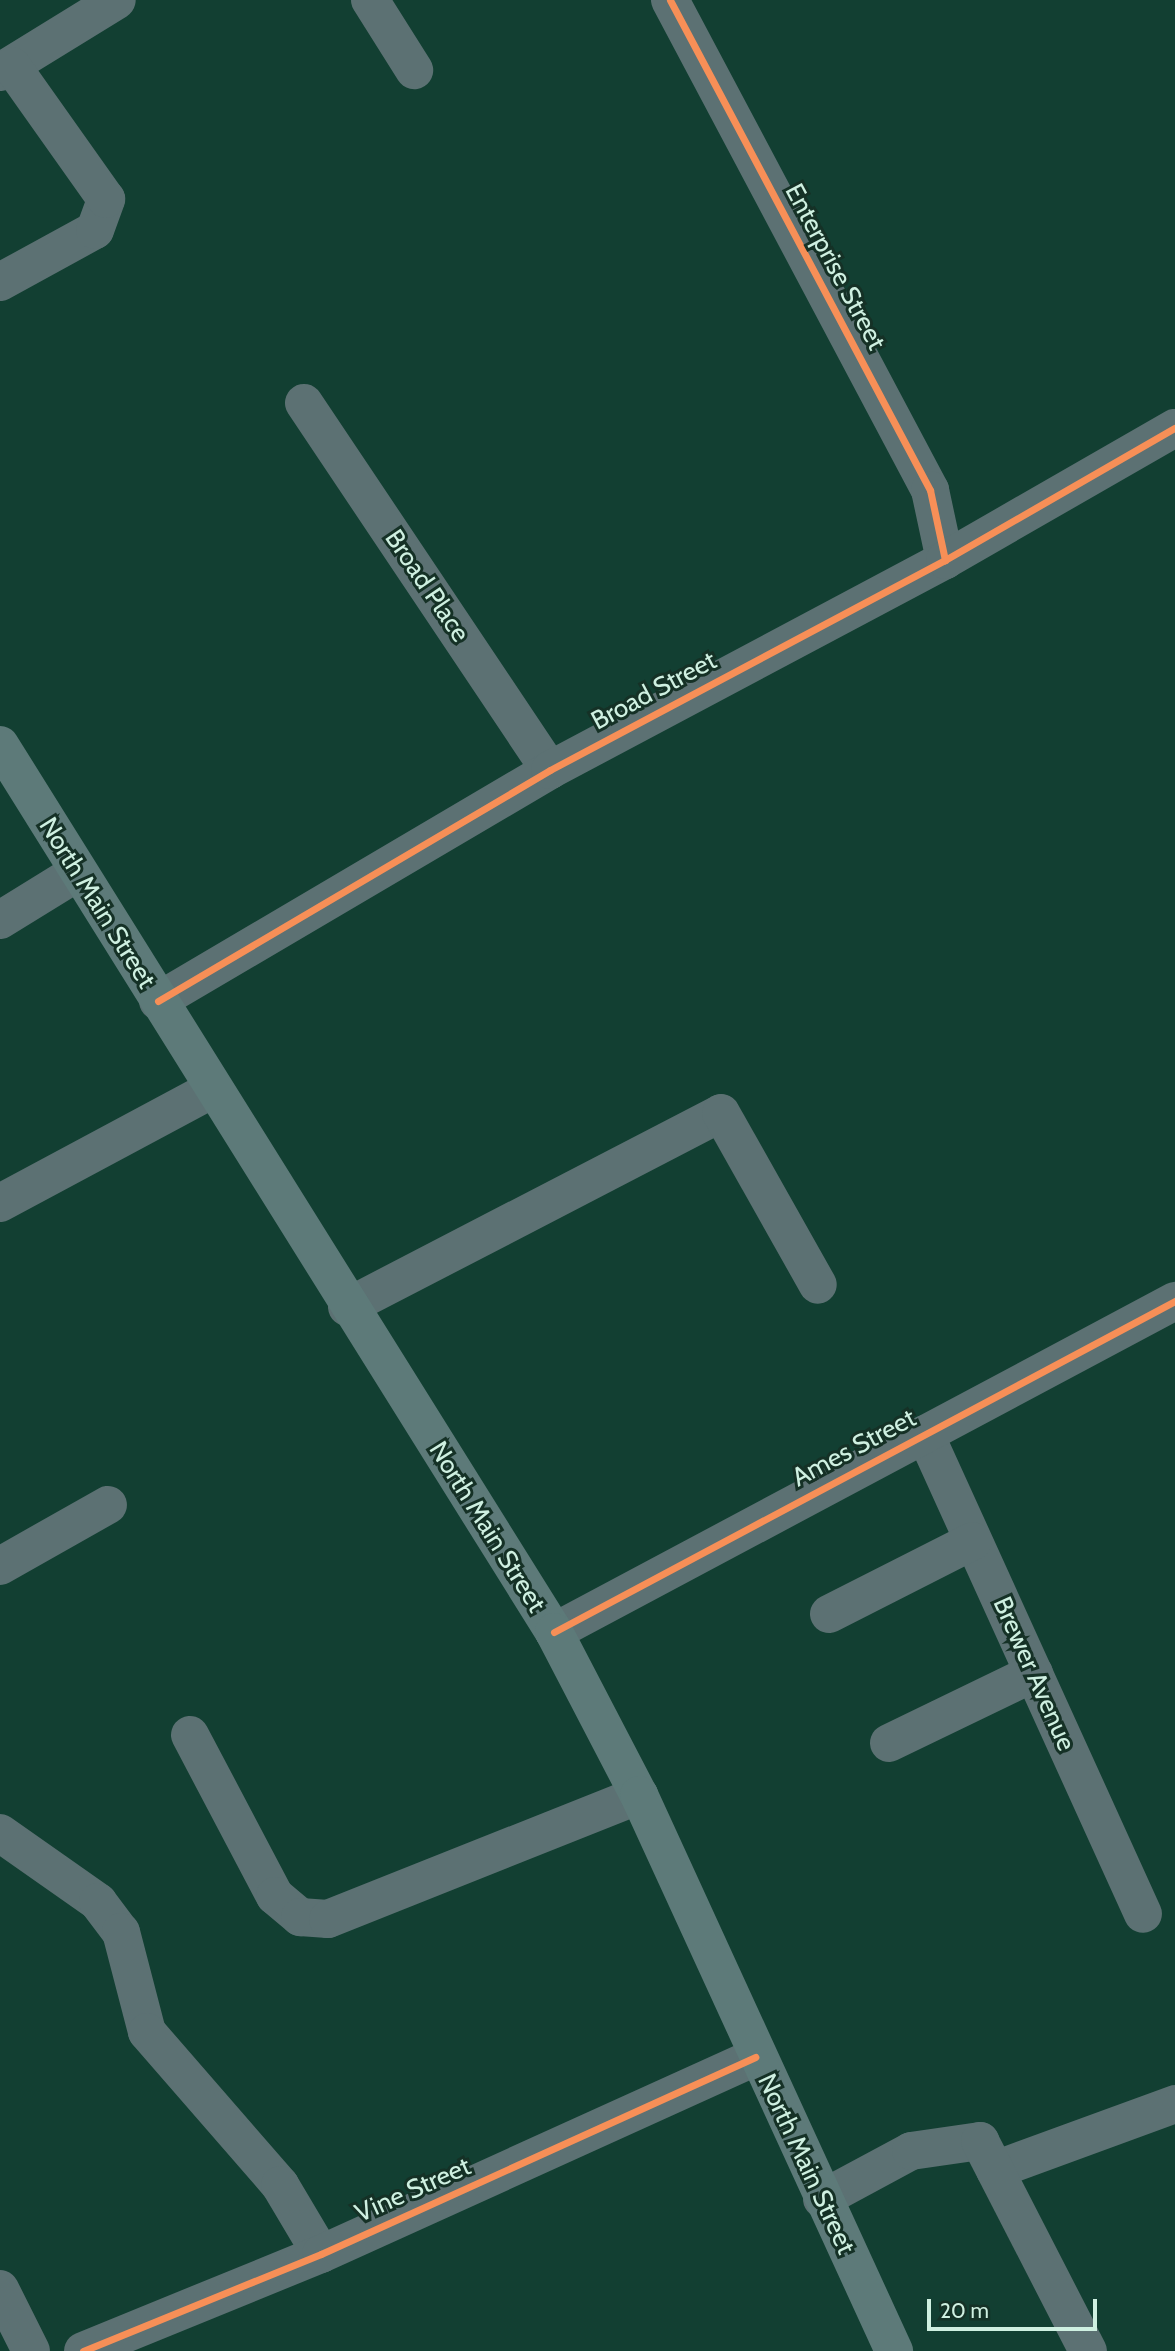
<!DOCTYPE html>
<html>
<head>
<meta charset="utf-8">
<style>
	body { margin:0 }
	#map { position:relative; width:1175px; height:2351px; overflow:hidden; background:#123f32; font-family:Cabin,sans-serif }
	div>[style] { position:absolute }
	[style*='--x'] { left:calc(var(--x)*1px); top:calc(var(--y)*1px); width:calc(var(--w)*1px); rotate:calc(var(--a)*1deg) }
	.minor>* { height:38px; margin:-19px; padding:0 19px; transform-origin:19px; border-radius:19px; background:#5c7173 }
	.major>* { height:38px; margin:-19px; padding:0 19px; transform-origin:19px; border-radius:19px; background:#5d7a79 }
	.cycleway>* { height:7px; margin:-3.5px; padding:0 3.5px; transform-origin:3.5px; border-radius:3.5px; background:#f78f57 }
	span { translate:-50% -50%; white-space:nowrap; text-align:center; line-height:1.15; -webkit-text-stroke:6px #153126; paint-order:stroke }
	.street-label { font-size:26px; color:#cff0e1 }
	.scale { position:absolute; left:927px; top:2299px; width:170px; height:32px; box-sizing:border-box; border:4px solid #cff0e1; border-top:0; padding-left:9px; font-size:21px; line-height:24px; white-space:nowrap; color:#cff0e1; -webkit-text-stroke:5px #153126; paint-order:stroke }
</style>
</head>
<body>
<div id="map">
	<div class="minor">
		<div style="--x:370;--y:0;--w:83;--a:57.8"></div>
		<div style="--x:670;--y:0;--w:555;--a:62.05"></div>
		<div style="--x:930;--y:490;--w:72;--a:77.9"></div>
		<div style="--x:0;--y:72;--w:137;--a:-31.6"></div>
		<div style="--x:0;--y:282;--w:108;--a:-28.7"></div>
		<div style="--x:95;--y:230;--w:33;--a:-70"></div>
		<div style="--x:106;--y:199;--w:163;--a:-125.3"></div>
		<div style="--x:304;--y:403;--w:442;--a:56.2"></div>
		<div style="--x:0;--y:920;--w:92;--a:-31.6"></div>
		<div style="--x:158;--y:1001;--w:455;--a:-30.5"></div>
		<div style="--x:550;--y:770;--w:447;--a:-28"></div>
		<div style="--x:945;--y:560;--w:265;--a:-29.9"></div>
		<div style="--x:0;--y:1203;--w:242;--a:-28.2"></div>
		<div style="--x:347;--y:1307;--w:421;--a:-27.4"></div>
		<div style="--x:721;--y:1113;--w:197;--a:60.6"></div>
		<div style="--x:925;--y:1434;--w:527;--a:65.57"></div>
		<div style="--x:0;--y:1566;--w:124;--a:-29.5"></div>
		<div style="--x:829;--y:1614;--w:161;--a:-26.9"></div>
		<div style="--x:554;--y:1632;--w:704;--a:-28.06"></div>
		<div style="--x:190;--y:1735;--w:182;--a:62.2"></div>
		<div style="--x:275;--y:1896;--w:33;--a:40"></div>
		<div style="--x:300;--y:1917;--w:28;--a:4"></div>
		<div style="--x:328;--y:1919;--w:335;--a:-21.7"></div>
		<div style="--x:889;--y:1743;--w:161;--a:-25.8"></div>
		<div style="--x:0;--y:1833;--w:120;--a:35.1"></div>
		<div style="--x:98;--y:1902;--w:38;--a:53"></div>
		<div style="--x:121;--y:1932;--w:103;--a:75.4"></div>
		<div style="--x:147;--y:2032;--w:203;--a:49"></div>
		<div style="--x:280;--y:2185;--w:80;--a:59.3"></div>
		<div style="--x:995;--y:2170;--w:192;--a:-20.1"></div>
		<div style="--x:822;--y:2199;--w:101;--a:-28.3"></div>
		<div style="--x:911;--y:2151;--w:70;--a:-8.2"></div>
		<div style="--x:980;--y:2141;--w:236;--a:62.8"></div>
		<div style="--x:0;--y:2289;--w:69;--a:63.4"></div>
		<div style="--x:83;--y:2351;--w:257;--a:-22.2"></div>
		<div style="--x:321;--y:2254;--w:477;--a:-24.4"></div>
	</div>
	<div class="major">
		<div style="--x:0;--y:745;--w:1046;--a:58.01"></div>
		<div style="--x:554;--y:1632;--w:184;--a:62.5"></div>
		<div style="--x:639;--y:1795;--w:612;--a:65.36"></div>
	</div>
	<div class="cycleway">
		<div style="--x:670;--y:0;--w:555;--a:62.05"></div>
		<div style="--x:930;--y:490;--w:72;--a:77.9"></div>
		<div style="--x:158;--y:1001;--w:455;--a:-30.5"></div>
		<div style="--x:550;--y:770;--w:447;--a:-28"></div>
		<div style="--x:945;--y:560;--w:265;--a:-29.9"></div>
		<div style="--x:554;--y:1632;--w:704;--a:-28.06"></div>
		<div style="--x:83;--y:2351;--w:257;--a:-22.2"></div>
		<div style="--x:321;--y:2254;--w:477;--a:-24.4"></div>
	</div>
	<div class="street-label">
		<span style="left:835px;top:267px;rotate:62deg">Enterprise Street</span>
		<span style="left:427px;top:586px;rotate:56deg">Broad Place</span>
		<span style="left:654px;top:691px;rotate:-28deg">Broad Street</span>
		<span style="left:97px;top:903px;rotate:58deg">North Main Street</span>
		<span style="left:854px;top:1448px;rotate:-28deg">Ames Street</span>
		<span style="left:487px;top:1527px;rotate:58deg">North Main Street</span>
		<span style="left:1034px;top:1674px;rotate:66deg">Brewer Avenue</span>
		<span style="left:806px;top:2164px;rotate:65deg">North Main Street</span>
		<span style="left:413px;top:2190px;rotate:-24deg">Vine Street</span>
	</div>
	<div class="scale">20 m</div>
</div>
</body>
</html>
